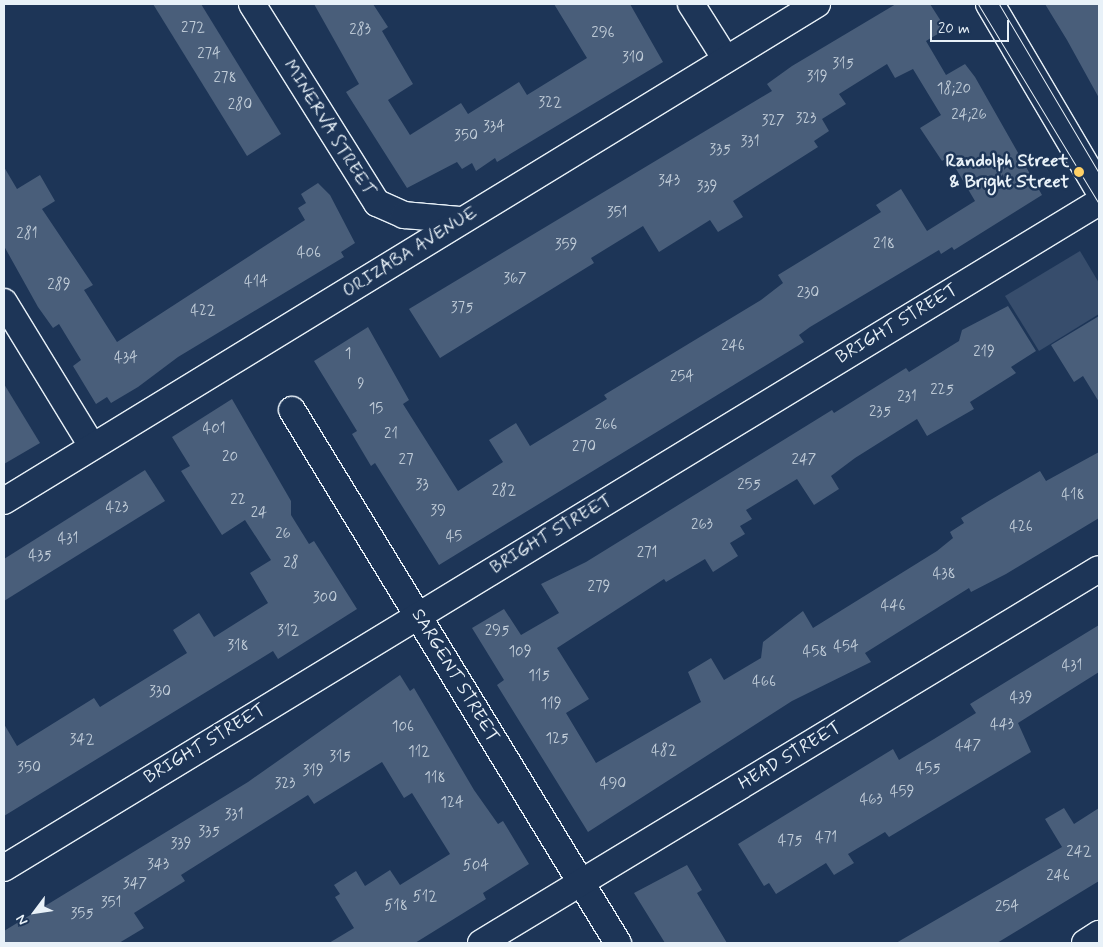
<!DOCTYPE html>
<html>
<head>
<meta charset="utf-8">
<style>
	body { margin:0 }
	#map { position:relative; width:1103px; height:947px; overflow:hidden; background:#1d3557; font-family:Mynerve,sans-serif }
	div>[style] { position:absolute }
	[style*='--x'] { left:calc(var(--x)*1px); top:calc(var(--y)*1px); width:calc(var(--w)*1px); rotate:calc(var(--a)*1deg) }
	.green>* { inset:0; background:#374d6c }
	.building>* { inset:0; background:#495e7a }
	.roads { filter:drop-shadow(1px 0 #e8f1f8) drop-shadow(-1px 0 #e8f1f8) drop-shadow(0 1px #e8f1f8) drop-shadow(0 -1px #e8f1f8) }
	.street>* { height:26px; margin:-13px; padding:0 13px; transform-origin:13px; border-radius:13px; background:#1d3557 }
	.secondary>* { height:28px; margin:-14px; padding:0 14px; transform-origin:14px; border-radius:14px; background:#1d3557 }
	.tram>* { height:1px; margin:-0.5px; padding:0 0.5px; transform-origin:0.5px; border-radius:0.5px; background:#e8f1f8 }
	.dots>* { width:14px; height:14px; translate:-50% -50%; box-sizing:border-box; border:2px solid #1d3557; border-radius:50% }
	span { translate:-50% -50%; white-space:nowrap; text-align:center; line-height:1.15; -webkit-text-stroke:5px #1d3557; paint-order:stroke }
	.number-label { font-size:15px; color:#c0ccd8 }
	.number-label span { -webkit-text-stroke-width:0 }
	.street-label { font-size:18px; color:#e8f1f8 }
	.poi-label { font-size:18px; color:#e8f1f8; font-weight:700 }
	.right { translate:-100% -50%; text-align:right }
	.frame { position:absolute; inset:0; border:5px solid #e8f1f8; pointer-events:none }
	.north { position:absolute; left:10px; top:887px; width:50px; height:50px; -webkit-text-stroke:4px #1d3557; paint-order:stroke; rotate:239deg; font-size:14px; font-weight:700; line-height:20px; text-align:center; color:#e8f1f8 }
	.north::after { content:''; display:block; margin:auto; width:18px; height:22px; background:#e8f1f8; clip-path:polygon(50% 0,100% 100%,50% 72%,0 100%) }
	.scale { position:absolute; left:930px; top:20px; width:79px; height:22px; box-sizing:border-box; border:2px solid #e8f1f8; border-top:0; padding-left:6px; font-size:15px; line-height:18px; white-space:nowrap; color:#e8f1f8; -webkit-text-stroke:4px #1d3557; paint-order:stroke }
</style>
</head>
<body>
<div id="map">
	<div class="green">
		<div style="clip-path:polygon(1080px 251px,1099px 283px,1099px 314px,1039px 351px,1005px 296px)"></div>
	</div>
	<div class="building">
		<div style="clip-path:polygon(153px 4px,201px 4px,281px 134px,247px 156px)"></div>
		<div style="clip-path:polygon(314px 4px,373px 4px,388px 27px,382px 31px,413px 84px,388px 100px,410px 135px,461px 103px,468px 114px,519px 82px,527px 95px,587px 58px,554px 4px,630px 4px,663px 62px,497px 162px,495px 158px,476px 171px,472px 163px,462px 169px,457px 162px,407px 188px,346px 92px,359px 84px)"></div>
		<div style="clip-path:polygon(896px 4px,930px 4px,946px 29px,926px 41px,946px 75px,965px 64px,975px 77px,1042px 195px,954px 250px,952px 247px,941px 254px,939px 250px,810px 327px,799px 335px,804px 342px,439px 565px,375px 463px,371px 466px,352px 434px,357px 431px,314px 361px,368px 327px,409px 400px,403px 404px,458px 491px,503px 462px,489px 440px,516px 423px,530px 446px,607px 399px,604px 395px,761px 300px,783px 283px,778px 275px,881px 212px,876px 205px,901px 189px,927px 231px,975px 201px,949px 157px,942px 161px,920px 128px,941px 115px,913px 69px,895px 78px,887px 64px,839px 94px,846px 104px,822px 119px,829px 131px,814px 141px,818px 147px,733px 201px,743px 217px,718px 232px,710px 220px,659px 252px,643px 226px,591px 258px,594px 263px,440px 358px,409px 309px,772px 91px,767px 84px,792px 66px)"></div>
		<div style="clip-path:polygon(1045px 4px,1099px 4px,1099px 98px,1067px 40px)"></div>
		<div style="clip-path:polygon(4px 167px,17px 189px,40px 175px,55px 201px,42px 209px,93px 285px,84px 290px,117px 342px,305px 220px,298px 208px,306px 203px,301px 194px,318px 183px,330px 195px,355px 243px,341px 252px,344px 257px,178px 357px,138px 387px,111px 403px,107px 397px,96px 404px,73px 366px,81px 360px,59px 324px,53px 328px,38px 307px,4px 246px)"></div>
		<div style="clip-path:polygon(1008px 306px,1036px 351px,1011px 367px,1016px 373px,970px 402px,974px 409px,927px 436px,917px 419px,855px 458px,831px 476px,839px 489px,814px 505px,797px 479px,746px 510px,752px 519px,740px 526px,745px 534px,730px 543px,738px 556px,713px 572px,705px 559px,666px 582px,664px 579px,557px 648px,589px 699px,566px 713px,596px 763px,701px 702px,688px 672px,711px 658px,724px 680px,761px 658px,763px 642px,803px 611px,813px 628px,937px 551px,953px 538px,950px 532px,964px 523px,961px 518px,987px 502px,1040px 471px,1046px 481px,1099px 452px,1099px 518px,1006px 574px,971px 592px,969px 588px,865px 653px,871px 662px,792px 701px,588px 832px,497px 685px,504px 680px,472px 628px,504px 609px,521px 635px,559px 613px,541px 584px,586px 562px,832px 410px,834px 413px,906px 368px,909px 372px,959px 341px,962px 330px)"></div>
		<div style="clip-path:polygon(1099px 316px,1099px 402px,1083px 376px,1074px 382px,1051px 345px)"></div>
		<div style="clip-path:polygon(4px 384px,40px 443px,4px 464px)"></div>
		<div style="clip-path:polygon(232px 399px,291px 501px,291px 515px,309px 544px,314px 541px,357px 609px,278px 659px,273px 651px,4px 816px,4px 724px,17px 746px,94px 698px,100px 707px,187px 653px,173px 630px,199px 613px,214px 637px,268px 603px,250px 573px,271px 560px,245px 520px,222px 535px,181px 471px,190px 466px,172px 437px)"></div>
		<div style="clip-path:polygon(145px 470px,165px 501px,4px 601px,4px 559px)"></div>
		<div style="clip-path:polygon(1099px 625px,1099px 672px,1018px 723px,1031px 752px,889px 837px,885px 832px,848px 854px,854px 863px,834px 875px,826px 863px,776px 894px,769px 883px,764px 886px,738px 844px,893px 749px,899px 760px,934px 739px,976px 713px,970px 704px)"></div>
		<div style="clip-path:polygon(400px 675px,410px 691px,414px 688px,474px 790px,498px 824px,503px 821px,529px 864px,483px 893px,486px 899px,415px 943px,329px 943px,354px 928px,335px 897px,340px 894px,334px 885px,356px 871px,365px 886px,390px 870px,400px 885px,450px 854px,412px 793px,404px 798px,382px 762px,314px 804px,308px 795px,181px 875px,185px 881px,134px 913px,144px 928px,119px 943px,4px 943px,4px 931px,248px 782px)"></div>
		<div style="clip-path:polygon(1064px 808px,1074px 824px,1099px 808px,1099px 881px,997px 943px,896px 943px,1062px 847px,1045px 819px)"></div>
		<div style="clip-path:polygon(687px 865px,702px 890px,697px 893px,727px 943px,665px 943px,634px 893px)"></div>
	</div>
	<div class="roads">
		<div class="street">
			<div style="--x:252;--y:4;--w:235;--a:57.9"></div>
			<div style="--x:377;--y:203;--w:30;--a:24"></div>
			<div style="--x:404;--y:215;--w:57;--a:5"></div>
			<div style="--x:691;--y:4;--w:64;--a:57.8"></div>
			<div style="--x:4;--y:302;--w:169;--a:58.6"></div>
			<div style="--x:292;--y:410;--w:625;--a:58.55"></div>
			<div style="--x:4;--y:501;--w:953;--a:-31.44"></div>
			<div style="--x:4;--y:868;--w:1282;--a:-31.31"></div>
			<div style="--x:481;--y:943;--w:722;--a:-31.18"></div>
			<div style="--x:1085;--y:943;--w:17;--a:-33"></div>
		</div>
		<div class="secondary">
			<div style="--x:990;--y:4;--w:215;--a:59.5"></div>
		</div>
	</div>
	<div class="tram">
		<div style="--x:978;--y:4;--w:234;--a:58.8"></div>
		<div style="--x:999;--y:4;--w:196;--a:59.4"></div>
	</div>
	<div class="dots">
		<div style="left:1079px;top:172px;background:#ffd166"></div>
	</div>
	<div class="number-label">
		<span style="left:193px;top:29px">272</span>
		<span style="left:360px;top:31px">283</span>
		<span style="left:603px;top:34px">296</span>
		<span style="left:209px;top:55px">274</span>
		<span style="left:633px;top:59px">310</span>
		<span style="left:843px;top:65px">315</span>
		<span style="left:817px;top:78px">319</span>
		<span style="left:225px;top:79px">278</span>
		<span style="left:954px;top:90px">18;20</span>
		<span style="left:550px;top:104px">322</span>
		<span style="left:240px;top:106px">280</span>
		<span style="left:969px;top:116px">24;26</span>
		<span style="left:806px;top:120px">323</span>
		<span style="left:773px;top:122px">327</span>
		<span style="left:494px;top:128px">334</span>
		<span style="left:466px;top:137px">350</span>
		<span style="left:750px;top:143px">331</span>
		<span style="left:720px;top:151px">335</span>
		<span style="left:669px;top:182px">343</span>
		<span style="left:707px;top:188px">339</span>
		<span style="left:617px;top:214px">351</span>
		<span style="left:27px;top:235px">281</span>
		<span style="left:884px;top:245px">218</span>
		<span style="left:566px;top:246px">359</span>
		<span style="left:309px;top:254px">406</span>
		<span style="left:515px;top:280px">367</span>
		<span style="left:256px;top:283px">414</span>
		<span style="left:59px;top:286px">289</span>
		<span style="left:808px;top:294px">230</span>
		<span style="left:462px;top:309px">375</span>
		<span style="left:203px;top:312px">422</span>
		<span style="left:733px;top:347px">246</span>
		<span style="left:984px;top:353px">219</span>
		<span style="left:348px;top:355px">1</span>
		<span style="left:126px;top:359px">434</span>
		<span style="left:682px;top:378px">254</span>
		<span style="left:361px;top:385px">9</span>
		<span style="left:942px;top:391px">225</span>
		<span style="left:907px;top:398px">231</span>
		<span style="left:376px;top:410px">15</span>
		<span style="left:880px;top:413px">235</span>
		<span style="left:606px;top:426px">266</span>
		<span style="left:214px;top:430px">401</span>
		<span style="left:391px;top:435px">21</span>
		<span style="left:584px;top:448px">270</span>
		<span style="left:230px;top:458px">20</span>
		<span style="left:406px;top:461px">27</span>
		<span style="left:804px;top:461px">247</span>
		<span style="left:422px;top:486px">33</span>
		<span style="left:749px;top:486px">255</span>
		<span style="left:504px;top:492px">282</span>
		<span style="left:1073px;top:496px">418</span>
		<span style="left:238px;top:501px">22</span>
		<span style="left:117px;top:509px">423</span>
		<span style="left:438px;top:512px">39</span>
		<span style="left:259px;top:514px">24</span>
		<span style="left:702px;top:526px">263</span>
		<span style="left:1021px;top:528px">426</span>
		<span style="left:283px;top:535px">26</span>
		<span style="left:454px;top:538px">45</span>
		<span style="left:68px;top:540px">431</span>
		<span style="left:647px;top:554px">271</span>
		<span style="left:40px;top:557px">435</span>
		<span style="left:291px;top:564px">28</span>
		<span style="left:944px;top:575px">438</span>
		<span style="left:599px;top:588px">279</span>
		<span style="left:325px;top:599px">300</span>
		<span style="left:893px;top:607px">446</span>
		<span style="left:288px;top:632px">312</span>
		<span style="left:497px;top:632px">295</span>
		<span style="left:238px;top:647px">318</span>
		<span style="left:846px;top:648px">454</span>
		<span style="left:520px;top:653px">109</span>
		<span style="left:815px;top:653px">458</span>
		<span style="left:1072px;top:667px">431</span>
		<span style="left:539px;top:677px">115</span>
		<span style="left:764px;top:683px">466</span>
		<span style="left:160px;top:693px">330</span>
		<span style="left:1021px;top:699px">439</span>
		<span style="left:551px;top:705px">119</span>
		<span style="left:1002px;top:726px">443</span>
		<span style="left:403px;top:728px">106</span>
		<span style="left:557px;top:740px">125</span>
		<span style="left:82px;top:741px">342</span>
		<span style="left:968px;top:747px">447</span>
		<span style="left:664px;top:752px">482</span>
		<span style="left:419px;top:753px">112</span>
		<span style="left:340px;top:758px">315</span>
		<span style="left:29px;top:769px">350</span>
		<span style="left:928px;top:770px">455</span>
		<span style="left:313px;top:772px">319</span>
		<span style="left:435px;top:779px">118</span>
		<span style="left:285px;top:785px">323</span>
		<span style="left:613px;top:785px">490</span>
		<span style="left:902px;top:793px">459</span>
		<span style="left:871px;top:801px">463</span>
		<span style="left:452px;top:804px">124</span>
		<span style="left:234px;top:816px">331</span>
		<span style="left:209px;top:833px">335</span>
		<span style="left:826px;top:839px">471</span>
		<span style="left:790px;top:842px">475</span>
		<span style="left:181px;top:845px">339</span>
		<span style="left:1079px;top:853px">242</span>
		<span style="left:158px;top:866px">343</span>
		<span style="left:476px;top:867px">504</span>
		<span style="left:1058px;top:877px">246</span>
		<span style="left:135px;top:885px">347</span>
		<span style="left:425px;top:898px">512</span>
		<span style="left:111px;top:904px">351</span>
		<span style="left:396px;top:907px">518</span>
		<span style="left:1007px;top:908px">254</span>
		<span style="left:82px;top:915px">355</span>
	</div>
	<div class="street-label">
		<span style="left:329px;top:128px;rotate:58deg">MINERVA STREET</span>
		<span style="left:410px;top:252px;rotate:-32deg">ORIZABA AVENUE</span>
		<span style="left:897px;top:324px;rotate:-31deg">BRIGHT STREET</span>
		<span style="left:551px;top:534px;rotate:-31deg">BRIGHT STREET</span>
		<span style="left:455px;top:676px;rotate:59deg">SARGENT STREET</span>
		<span style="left:205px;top:744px;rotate:-31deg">BRIGHT STREET</span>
		<span style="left:790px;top:756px;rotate:-31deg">HEAD STREET</span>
	</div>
	<div class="poi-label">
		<span class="right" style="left:1069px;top:172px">Randolph Street<br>&amp; Bright Street</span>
	</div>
	<div class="frame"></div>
	<div class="north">N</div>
	<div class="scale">20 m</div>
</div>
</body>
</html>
